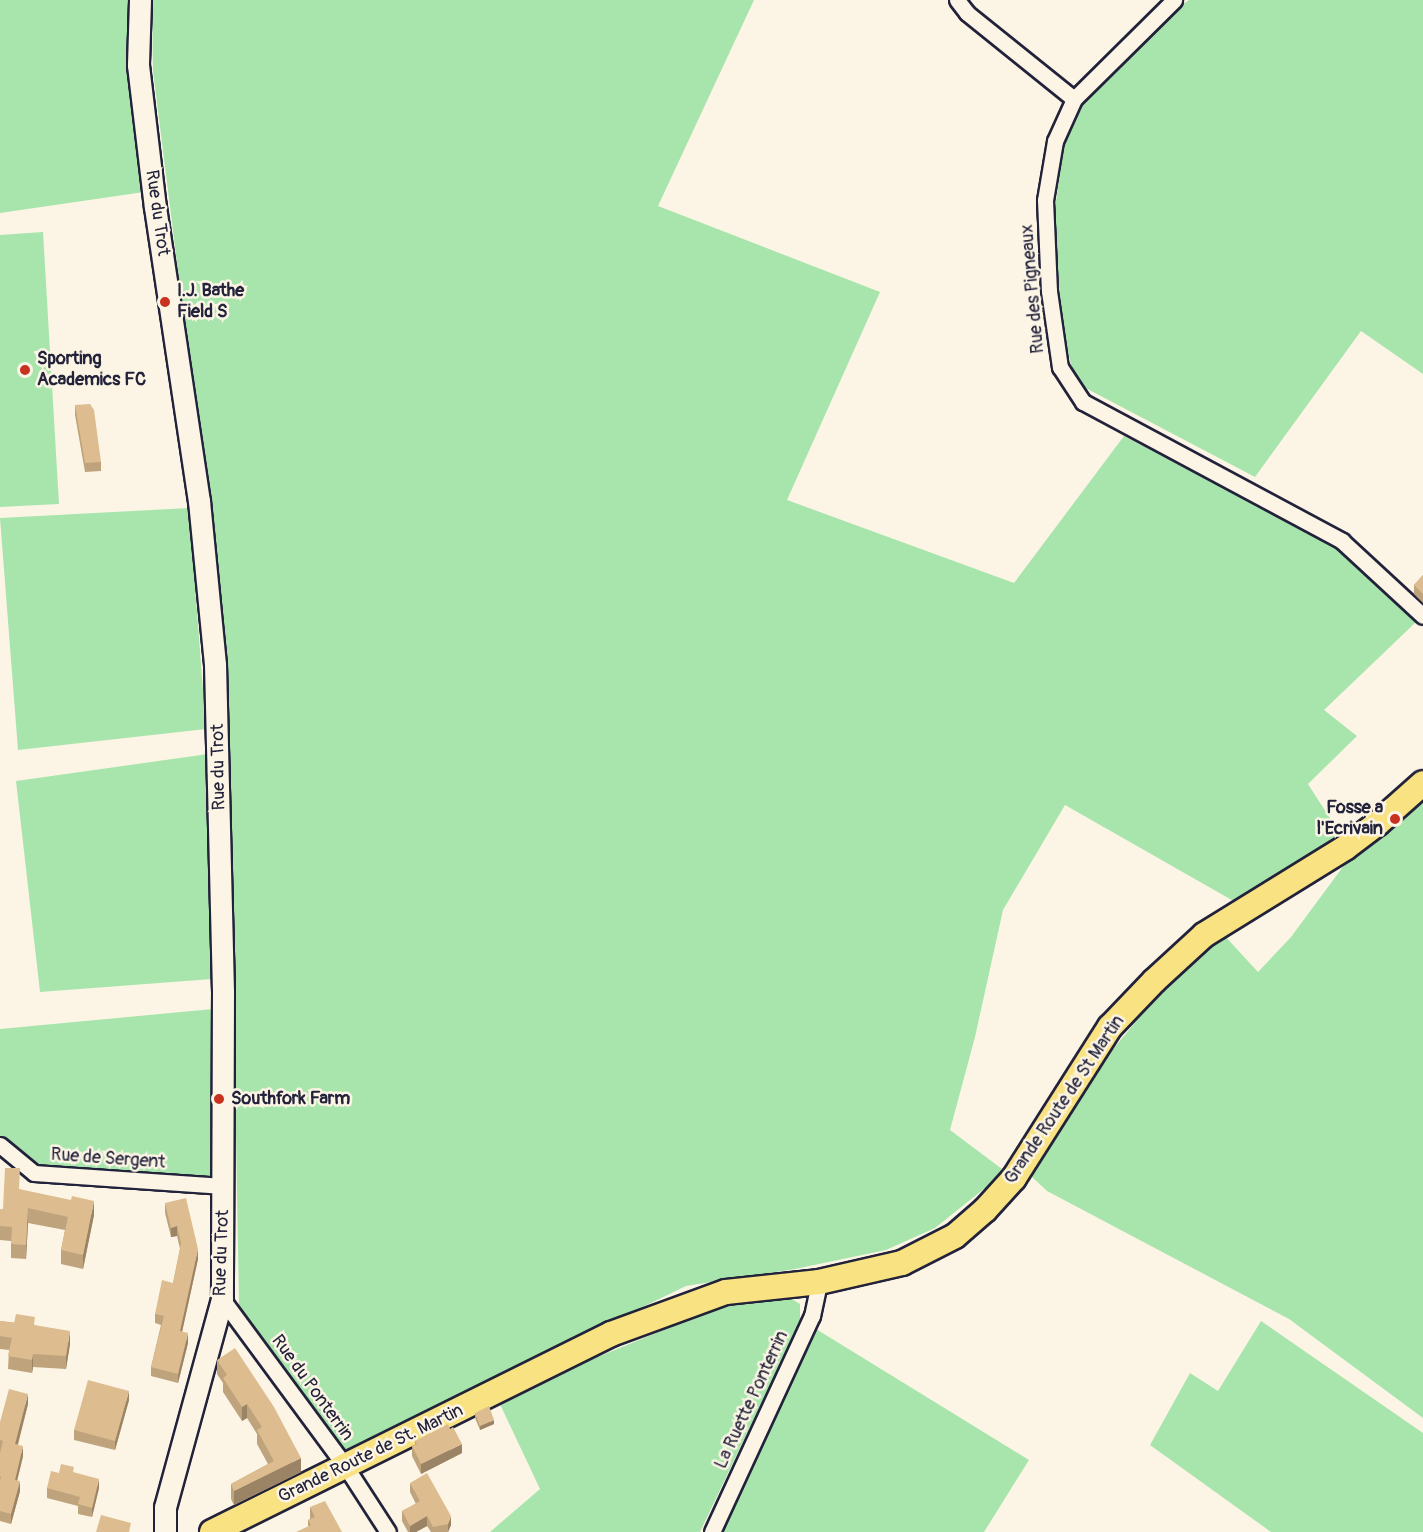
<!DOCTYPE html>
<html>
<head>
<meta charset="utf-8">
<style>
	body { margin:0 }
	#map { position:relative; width:1423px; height:1532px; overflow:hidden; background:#fcf5e5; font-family:Pangolin,sans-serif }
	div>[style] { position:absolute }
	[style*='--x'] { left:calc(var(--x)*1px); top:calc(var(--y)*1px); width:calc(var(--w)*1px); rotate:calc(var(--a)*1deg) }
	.green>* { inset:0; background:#a8e5ad }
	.roads { filter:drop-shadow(2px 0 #22223b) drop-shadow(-2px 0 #22223b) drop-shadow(0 2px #22223b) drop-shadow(0 -2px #22223b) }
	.minor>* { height:15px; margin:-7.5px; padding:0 7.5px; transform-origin:7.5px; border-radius:7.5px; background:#fcf5e5 }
	.secondary>* { height:21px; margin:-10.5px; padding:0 10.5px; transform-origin:10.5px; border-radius:10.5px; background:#fcf5e5 }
	.primary>* { height:24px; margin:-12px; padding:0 12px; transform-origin:12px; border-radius:12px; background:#f8e281 }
	.wall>* { inset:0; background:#bea37c }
	.shaded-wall>* { inset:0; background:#9b8465 }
	.building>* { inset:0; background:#ddbd90 }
	.dots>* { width:16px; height:16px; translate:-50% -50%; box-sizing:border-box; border:3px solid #fcf5e5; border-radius:50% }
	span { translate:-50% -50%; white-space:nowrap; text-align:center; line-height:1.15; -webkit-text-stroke:5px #fcf5e5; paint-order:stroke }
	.street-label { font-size:18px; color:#22223b }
	.poi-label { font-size:18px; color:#22223b; font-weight:700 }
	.left { translate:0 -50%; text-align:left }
	.right { translate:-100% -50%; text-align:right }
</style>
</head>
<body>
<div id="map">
	<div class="green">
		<div style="clip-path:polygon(0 0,131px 0,144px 192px,0 213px)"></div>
		<div style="clip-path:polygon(152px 0,754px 0,658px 206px,880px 292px,787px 500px,1014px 583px,1124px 436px,1331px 544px,1416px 622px,1324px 710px,1357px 736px,1308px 784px,1340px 834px,1237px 903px,1065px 805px,1003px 910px,975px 1037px,950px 1130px,1002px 1169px,985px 1188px,935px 1228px,886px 1250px,795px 1269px,686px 1286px,342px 1452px,239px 1307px,228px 671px,153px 71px)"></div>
		<div style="clip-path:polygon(1189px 0,1423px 0,1423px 374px,1361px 331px,1255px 477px,1076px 383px,1064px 337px,1053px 223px,1064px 145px,1081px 107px,1178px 8px)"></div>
		<div style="clip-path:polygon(43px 232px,59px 504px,0 507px,0 235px)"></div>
		<div style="clip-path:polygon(189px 508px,206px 729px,18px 750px,0 518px)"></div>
		<div style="clip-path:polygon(208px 754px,212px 979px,40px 992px,16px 781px)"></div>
		<div style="clip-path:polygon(1423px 798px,1423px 1418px,1289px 1319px,1047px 1191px,1031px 1176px,1094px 1072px,1168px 983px,1223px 934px,1258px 972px,1291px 937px,1345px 864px)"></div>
		<div style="clip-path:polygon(213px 1009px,212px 1177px,197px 1179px,38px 1170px,15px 1144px,0 1138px,0 1029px)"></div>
		<div style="clip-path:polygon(787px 1296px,800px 1304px,800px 1322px,700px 1532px,490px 1532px,540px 1489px,497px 1398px,730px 1303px)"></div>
		<div style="clip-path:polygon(1261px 1321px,1423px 1433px,1423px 1532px,1271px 1532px,1150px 1445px,1190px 1373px,1218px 1391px)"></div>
		<div style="clip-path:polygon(816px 1329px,1029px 1460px,984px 1532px,721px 1532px)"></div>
	</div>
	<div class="roads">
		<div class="minor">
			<div style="--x:957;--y:0;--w:16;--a:52"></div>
			<div style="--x:967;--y:13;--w:137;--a:38.8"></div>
			<div style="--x:1074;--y:99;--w:46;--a:114.3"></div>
			<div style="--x:1055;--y:141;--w:60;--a:99.6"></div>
			<div style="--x:1045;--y:200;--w:91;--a:87.5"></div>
			<div style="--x:1049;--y:291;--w:77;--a:81.8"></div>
			<div style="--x:1060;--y:367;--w:42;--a:56.7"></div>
			<div style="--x:1083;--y:402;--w:294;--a:28.2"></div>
			<div style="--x:1342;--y:541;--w:110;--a:42.8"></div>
			<div style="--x:1074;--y:99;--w:141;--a:-44.7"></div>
			<div style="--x:0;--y:1145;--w:44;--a:39.5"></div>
			<div style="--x:34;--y:1173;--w:190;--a:3.9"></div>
			<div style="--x:222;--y:1299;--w:209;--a:53.6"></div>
			<div style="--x:346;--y:1467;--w:77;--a:57.1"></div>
			<div style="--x:712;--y:1532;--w:238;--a:-65.2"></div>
			<div style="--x:812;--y:1316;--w:35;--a:-78"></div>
		</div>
		<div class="secondary">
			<div style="--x:140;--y:0;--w:65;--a:91.8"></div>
			<div style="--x:138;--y:65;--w:143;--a:83.2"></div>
			<div style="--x:155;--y:207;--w:297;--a:81.5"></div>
			<div style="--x:199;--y:501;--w:164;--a:84.4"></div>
			<div style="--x:215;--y:664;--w:328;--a:88.6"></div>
			<div style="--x:223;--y:992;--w:307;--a:90.2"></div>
			<div style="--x:222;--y:1299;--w:216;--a:105.3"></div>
			<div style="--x:165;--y:1507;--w:25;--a:90"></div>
		</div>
		<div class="primary">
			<div style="--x:212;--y:1532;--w:445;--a:-26.4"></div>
			<div style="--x:611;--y:1334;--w:122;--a:-20.1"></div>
			<div style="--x:726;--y:1292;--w:94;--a:-6.1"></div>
			<div style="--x:819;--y:1282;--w:85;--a:-12.9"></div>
			<div style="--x:902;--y:1263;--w:59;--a:-27"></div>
			<div style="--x:955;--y:1236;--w:40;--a:-41"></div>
			<div style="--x:985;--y:1210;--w:43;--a:-47.8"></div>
			<div style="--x:1014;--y:1178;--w:179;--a:-57.6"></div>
			<div style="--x:1110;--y:1027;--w:64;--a:-46.3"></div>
			<div style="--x:1154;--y:981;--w:68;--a:-42.6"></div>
			<div style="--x:1204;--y:935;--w:166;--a:-31.7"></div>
			<div style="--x:1345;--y:848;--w:41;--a:-37.1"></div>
			<div style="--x:1378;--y:823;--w:60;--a:-41.6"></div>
		</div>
	</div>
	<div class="wall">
		<div style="clip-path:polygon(75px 405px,101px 462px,101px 471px,85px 472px,75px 415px)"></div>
		<div style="clip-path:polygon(1423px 575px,1423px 603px,1414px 594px,1414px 585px)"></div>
		<div style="clip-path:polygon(19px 1189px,94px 1215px,83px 1269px,61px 1264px,61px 1250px,65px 1230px,28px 1223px,26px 1259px,11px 1258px,11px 1241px,0 1240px,0 1209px,3px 1209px)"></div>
		<div style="clip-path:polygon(165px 1203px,198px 1259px,182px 1332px,188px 1343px,178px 1383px,151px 1376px,151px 1367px,161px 1325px,155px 1323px,155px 1314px,173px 1283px,180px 1249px,177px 1236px,171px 1237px,165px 1213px)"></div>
		<div style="clip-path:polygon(0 1321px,35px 1325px,70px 1344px,66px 1369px,33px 1367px,32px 1373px,8px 1369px,9px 1350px,0 1349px)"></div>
		<div style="clip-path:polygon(217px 1360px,301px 1472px,234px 1505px,231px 1499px,231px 1484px,268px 1464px,257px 1444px,257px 1434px,247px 1418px,242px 1421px,223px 1392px,223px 1383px,217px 1374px)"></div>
		<div style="clip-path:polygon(129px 1400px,115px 1450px,74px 1440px,74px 1430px)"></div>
		<div style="clip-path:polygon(28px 1404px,18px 1445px,23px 1456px,17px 1480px,20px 1491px,11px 1524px,0 1521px,0 1422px)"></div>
		<div style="clip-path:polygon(475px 1413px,494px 1424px,480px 1430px,475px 1418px)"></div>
		<div style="clip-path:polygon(415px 1441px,462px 1453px,421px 1474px,412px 1456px,412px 1446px,415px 1445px)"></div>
		<div style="clip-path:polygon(59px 1473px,74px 1473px,99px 1488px,92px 1517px,78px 1514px,78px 1506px,47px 1498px,47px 1488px)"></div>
		<div style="clip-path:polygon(410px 1483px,451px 1525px,448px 1532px,431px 1532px,427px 1526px,416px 1532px,408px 1532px,402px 1521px,402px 1511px,416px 1504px,410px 1492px)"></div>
		<div style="clip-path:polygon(310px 1507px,342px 1532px,308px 1526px,308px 1520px,310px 1519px)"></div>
	</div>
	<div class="shaded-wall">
		<div style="clip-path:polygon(94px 1201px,94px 1215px,83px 1269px,83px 1255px)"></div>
		<div style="clip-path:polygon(28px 1208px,28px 1223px,26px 1259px,26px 1245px)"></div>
		<div style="clip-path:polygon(177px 1226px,177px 1236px,171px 1237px,171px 1228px)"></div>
		<div style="clip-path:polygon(198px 1249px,198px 1259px,180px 1341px,180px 1331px)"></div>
		<div style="clip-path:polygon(70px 1331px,70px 1344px,66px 1369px,66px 1356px)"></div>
		<div style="clip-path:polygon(188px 1333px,188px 1343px,178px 1383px,178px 1374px)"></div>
		<div style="clip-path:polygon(33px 1354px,33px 1367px,32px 1373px,32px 1360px)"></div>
		<div style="clip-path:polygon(129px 1391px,129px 1400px,115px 1450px,115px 1441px)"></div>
		<div style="clip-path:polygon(28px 1394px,28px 1404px,15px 1454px,15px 1444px)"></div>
		<div style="clip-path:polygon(247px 1404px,247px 1418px,242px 1421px,242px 1407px)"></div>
		<div style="clip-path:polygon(494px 1420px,494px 1424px,480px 1430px,480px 1426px)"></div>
		<div style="clip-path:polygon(462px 1444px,462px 1453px,421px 1474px,421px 1464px)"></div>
		<div style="clip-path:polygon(23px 1446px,23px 1456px,15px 1490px,15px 1480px)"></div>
		<div style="clip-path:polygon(301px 1458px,301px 1472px,234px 1505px,234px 1491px)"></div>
		<div style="clip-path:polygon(99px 1479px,99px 1488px,92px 1517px,92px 1508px)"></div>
		<div style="clip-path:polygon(20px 1481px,20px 1491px,11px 1524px,11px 1514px)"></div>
		<div style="clip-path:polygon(427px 1516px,427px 1526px,416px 1532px,410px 1532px,410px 1526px)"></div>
		<div style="clip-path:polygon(451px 1516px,451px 1525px,448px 1532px,448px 1524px)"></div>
	</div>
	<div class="building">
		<div style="clip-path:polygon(90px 404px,94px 410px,101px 462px,85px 463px,75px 405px)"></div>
		<div style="clip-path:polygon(1423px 575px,1423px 594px,1414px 585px)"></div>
		<div style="clip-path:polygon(5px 1168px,20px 1168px,19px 1189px,71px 1200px,72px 1196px,94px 1201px,83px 1255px,61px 1250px,68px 1217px,28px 1208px,26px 1245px,11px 1244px,12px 1227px,0 1226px,0 1209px,3px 1209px)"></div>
		<div style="clip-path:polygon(186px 1198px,198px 1249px,180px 1331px,188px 1333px,178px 1374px,151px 1367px,164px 1316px,155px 1314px,162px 1280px,173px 1283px,181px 1243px,177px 1226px,171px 1228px,165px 1203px)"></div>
		<div style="clip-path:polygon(16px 1314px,35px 1317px,34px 1325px,70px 1331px,66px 1356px,33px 1354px,32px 1360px,8px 1356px,12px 1338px,0 1336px,0 1321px,14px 1323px)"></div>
		<div style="clip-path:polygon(235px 1348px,274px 1407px,301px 1458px,234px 1491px,231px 1484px,274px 1461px,257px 1430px,262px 1427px,247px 1404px,242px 1407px,223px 1378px,227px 1375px,217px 1360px)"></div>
		<div style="clip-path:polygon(88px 1380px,129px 1391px,115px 1441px,74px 1430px)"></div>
		<div style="clip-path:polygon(9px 1389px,28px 1394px,15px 1444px,23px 1446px,15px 1480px,20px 1481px,11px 1514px,0 1511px,0 1480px,1px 1477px,0 1476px,0 1453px,3px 1441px,0 1440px,0 1422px)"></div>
		<div style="clip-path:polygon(489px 1406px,494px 1420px,480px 1426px,475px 1413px)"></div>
		<div style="clip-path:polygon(448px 1424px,450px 1429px,453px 1427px,462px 1444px,421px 1464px,412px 1446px,417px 1444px,415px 1441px)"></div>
		<div style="clip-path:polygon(61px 1464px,74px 1467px,73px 1472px,99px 1479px,92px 1508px,78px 1504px,80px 1497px,47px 1488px,51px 1471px,59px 1473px)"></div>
		<div style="clip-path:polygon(427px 1473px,451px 1516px,448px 1524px,433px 1527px,427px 1516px,410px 1526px,402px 1511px,420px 1501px,410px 1483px)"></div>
		<div style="clip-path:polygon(325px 1501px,342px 1532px,296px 1532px,311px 1525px,308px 1520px,315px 1517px,310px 1507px)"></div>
		<div style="clip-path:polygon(101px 1515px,131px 1523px,129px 1532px,96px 1532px)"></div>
	</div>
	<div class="dots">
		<div style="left:165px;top:302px;background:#c8321e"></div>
		<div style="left:25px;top:370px;background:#c8321e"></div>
		<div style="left:1395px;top:819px;background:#c8321e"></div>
		<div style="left:219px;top:1099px;background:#c8321e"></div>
	</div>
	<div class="street-label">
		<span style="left:157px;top:213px;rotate:82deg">Rue du Trot</span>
		<span style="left:1033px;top:289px;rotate:-95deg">Rue des Pigneaux</span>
		<span style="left:219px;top:767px;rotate:-91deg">Rue du Trot</span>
		<span style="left:1065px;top:1100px;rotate:-56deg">Grande Route de St Martin</span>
		<span style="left:108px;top:1159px;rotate:4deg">Rue de Sergent</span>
		<span style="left:222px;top:1253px;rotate:-88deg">Rue du Trot</span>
		<span style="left:312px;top:1388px;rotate:54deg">Rue du Ponterrin</span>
		<span style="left:752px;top:1400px;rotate:-65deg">La Ruette Ponterrin</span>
		<span style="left:371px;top:1454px;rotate:-26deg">Grande Route de St. Martin</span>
	</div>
	<div class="poi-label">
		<span class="left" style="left:177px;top:302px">I.J. Bathe<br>Field S</span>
		<span class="left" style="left:37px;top:370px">Sporting<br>Academics FC</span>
		<span class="right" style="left:1383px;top:819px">Fosse a<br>l'Ecrivain</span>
		<span class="left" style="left:231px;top:1099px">Southfork Farm</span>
	</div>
</div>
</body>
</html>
